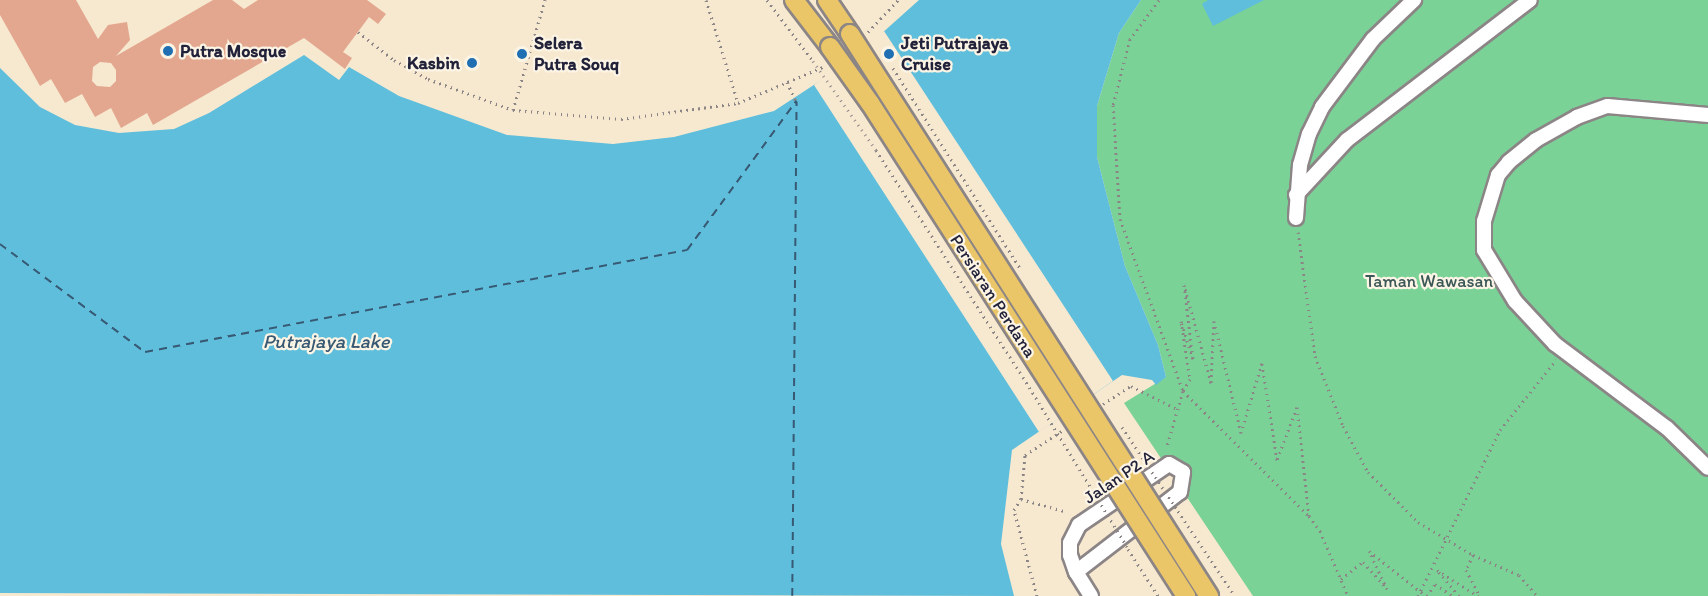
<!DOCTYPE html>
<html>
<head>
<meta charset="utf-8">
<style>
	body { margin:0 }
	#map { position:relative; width:1708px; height:596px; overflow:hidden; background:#f7e8d0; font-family:Itim,sans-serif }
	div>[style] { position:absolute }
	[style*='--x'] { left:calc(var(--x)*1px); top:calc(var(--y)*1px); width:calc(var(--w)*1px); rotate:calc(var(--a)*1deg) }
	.green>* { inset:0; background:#7ad297 }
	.water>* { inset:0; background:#5ebedc }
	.pier>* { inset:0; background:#f7e8d0 }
	.ferry>* { height:1.5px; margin-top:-0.75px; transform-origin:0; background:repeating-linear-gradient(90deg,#375973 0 8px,transparent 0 14px) }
	.building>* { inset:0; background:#e2a78e }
	.path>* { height:3px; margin-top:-1.5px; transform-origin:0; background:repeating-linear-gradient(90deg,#8c8586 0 1.5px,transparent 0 6px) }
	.roads { filter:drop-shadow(2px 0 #8c8586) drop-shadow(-2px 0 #8c8586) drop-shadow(0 2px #8c8586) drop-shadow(0 -2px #8c8586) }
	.minor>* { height:14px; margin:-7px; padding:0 7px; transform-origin:7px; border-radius:7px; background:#fff }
	.major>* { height:18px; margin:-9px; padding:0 9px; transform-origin:9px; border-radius:9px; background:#ebc669 }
	.path-bridge>* { height:3px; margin-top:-1.5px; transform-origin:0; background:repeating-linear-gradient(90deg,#8c8586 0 1.5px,transparent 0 6px) }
	.bridges { filter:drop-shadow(2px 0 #8c8586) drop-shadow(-2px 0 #8c8586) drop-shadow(0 2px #8c8586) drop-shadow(0 -2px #8c8586) }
	.major-bridge>* { height:18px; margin:-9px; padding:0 9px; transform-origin:9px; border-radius:9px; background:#ebc669 }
	.dots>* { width:16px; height:16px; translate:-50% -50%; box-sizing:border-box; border:3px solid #fcf5e5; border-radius:50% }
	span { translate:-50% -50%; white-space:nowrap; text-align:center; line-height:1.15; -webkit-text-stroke:4.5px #fcf5e5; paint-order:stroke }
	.poi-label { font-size:18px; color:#22223b; font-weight:700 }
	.left { translate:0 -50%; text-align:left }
	.right { translate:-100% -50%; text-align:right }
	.park-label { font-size:18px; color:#3c5757 }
	.street-label { font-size:18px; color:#22223b }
	.water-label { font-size:20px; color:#375973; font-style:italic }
</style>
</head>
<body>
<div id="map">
	<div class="green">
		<div style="clip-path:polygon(1141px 0,1708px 0,1708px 596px,1253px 596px,1124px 403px,1166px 377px,1158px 345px,1125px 266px,1097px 157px,1097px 106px,1119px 33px)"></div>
	</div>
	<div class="water">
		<div style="clip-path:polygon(919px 0,1141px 0,1119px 33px,1097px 106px,1097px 157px,1125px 266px,1158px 345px,1166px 377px,1156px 385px,1152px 380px,1122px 375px,1012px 450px,1001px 544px,1014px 596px,0 593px,0 68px,40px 107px,75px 125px,119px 133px,174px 129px,209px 113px,304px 55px,339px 80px,349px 67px,399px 96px,507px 135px,613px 144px,674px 137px,774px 111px,852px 60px)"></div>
		<div style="clip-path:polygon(1208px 0,1264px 0,1213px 26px,1202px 4px)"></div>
	</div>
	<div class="pier">
		<div style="clip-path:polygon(884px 31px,1113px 381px,1039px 432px,814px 85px)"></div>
	</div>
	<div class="ferry">
		<div style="--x:0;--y:244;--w:181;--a:36.7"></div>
		<div style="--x:145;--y:352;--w:552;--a:-10.66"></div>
		<div style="--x:687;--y:250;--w:185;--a:-53.8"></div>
		<div style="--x:792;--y:596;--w:494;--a:-89.5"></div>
	</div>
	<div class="building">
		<div style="clip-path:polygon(evenodd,0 0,76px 0,98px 39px,108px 25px,127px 22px,130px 40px,116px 56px,213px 0,232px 0,244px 9px,258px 0,367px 0,386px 14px,378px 24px,369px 17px,343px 52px,352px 58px,345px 69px,304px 38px,153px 125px,147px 113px,121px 128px,111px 108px,95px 117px,82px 94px,65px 103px,51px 79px,40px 86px,0 15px,0 0,100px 62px,111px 63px,116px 70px,116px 81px,110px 87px,97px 86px,92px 81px,93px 67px,100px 62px)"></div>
	</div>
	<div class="path">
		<div style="--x:706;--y:0;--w:108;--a:72.7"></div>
		<div style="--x:767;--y:0;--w:76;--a:53"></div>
		<div style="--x:1159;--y:0;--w:49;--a:126.6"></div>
		<div style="--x:1130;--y:39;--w:68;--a:104.4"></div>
		<div style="--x:1113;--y:105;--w:114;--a:86.5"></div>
		<div style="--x:1120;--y:219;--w:183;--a:69.9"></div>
		<div style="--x:1183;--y:391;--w:57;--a:106.2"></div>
		<div style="--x:358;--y:32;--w:46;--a:37.9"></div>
		<div style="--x:394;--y:60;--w:39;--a:29"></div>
		<div style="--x:428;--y:79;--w:90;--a:20"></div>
		<div style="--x:513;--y:110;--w:108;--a:4.8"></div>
		<div style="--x:621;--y:119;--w:118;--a:-7.8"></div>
		<div style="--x:738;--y:103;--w:95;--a:-23"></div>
		<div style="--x:868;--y:32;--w:44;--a:-46.8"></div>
		<div style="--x:787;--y:82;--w:21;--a:65"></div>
		<div style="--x:513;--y:110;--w:115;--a:-73.8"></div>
		<div style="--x:1298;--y:232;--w:125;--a:82.2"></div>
		<div style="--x:1315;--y:356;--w:75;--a:68.2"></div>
		<div style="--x:1343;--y:426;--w:52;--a:61.5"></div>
		<div style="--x:1368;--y:472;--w:71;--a:45"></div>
		<div style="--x:1418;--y:522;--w:64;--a:31"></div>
		<div style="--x:1473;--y:555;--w:50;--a:23.5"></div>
		<div style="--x:1519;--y:575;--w:28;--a:49"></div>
		<div style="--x:1103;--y:404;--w:33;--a:-33"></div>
		<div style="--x:1131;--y:386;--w:54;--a:26.6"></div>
		<div style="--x:1021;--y:499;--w:44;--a:-84.8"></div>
		<div style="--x:1025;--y:455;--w:44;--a:-33"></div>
		<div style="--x:1178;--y:511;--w:102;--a:56.2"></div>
		<div style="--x:1309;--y:516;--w:110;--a:-96.3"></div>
		<div style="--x:1297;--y:407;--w:57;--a:110.7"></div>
		<div style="--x:1277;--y:460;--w:98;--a:-98.8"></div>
		<div style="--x:1262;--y:363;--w:73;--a:106.7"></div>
		<div style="--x:1241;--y:433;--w:115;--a:-103.6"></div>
		<div style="--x:1214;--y:321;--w:62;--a:92.8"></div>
		<div style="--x:1211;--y:383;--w:102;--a:-105.4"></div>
		<div style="--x:1184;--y:285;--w:75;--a:83.1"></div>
		<div style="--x:1193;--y:359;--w:40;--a:-108"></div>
		<div style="--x:1181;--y:321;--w:59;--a:81.2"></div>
		<div style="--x:1190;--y:379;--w:14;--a:120"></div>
		<div style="--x:1183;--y:391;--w:177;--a:44.8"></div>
		<div style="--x:1309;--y:516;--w:19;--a:54"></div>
		<div style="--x:1320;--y:531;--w:71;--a:66.7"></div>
		<div style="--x:1128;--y:549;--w:56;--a:57.4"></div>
		<div style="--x:1473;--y:555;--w:17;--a:115"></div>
		<div style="--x:1466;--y:570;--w:30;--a:62"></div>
		<div style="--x:1341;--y:579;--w:28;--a:-38"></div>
		<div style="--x:1363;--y:562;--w:36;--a:48"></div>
		<div style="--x:1387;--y:589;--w:42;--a:-115.3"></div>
		<div style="--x:1369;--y:551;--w:73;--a:38.3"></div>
		<div style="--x:1037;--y:596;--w:89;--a:-105"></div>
		<div style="--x:1014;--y:510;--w:13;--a:-58"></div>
		<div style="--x:1021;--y:499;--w:45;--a:15.6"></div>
		<div style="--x:1418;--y:596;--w:185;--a:-63.7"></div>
		<div style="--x:1500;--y:430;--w:90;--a:-51.3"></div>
		<div style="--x:1427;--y:596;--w:14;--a:-56"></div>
		<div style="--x:1435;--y:584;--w:22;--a:34"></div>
		<div style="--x:1459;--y:596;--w:34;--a:-130"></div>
		<div style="--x:1437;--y:570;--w:49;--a:32.4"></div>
	</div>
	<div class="roads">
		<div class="minor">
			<div style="--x:1708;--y:115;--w:101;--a:-174.9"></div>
			<div style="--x:1607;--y:106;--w:32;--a:160"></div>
			<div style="--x:1577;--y:117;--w:47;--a:150.7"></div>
			<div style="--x:1536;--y:140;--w:35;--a:141"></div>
			<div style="--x:1509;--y:162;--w:17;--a:130"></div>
			<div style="--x:1498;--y:175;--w:48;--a:106.9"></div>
			<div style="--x:1484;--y:221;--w:29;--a:90"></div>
			<div style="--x:1484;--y:250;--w:60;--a:58.7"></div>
			<div style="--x:1515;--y:301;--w:59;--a:47.1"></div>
			<div style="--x:1555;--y:344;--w:140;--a:36.9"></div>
			<div style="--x:1667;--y:428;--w:57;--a:44.3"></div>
			<div style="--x:1296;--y:195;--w:75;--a:-47.2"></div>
			<div style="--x:1347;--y:140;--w:230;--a:-37.4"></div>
			<div style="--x:1296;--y:218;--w:53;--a:-85.7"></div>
			<div style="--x:1300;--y:165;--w:32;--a:-74"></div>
			<div style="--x:1309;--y:134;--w:30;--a:-64"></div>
			<div style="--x:1322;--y:107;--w:85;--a:-53.1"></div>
			<div style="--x:1373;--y:39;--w:57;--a:-43.6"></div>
			<div style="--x:1076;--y:572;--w:131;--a:-37.6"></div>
			<div style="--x:1180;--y:492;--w:20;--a:-81"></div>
			<div style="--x:1183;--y:472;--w:16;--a:-150"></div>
			<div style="--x:1169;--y:464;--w:109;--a:145.9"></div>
			<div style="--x:1079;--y:525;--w:20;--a:117"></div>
			<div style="--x:1070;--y:543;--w:12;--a:90"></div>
			<div style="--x:1070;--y:555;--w:18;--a:71"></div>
			<div style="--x:1076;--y:572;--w:28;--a:58"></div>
		</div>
		<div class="major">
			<div style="--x:794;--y:0;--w:59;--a:52.5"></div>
			<div style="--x:827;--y:0;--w:41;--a:55.9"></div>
		</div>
	</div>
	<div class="path-bridge">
		<div style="--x:813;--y:61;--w:109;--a:54.7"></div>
		<div style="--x:876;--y:150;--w:270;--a:57.1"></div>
		<div style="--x:1023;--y:377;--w:199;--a:58.5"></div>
		<div style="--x:893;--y:68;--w:237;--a:57.6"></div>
		<div style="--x:1122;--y:427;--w:101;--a:56.3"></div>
	</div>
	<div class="bridges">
		<div class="major-bridge">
			<div style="--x:850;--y:34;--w:667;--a:57.43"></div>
			<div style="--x:830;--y:47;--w:69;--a:54.5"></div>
			<div style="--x:870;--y:103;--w:586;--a:57.34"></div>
		</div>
	</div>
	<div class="dots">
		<div style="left:168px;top:51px;background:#1f6fb2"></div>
		<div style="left:522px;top:54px;background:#1f6fb2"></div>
		<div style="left:889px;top:54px;background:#1f6fb2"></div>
		<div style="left:472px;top:63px;background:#1f6fb2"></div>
	</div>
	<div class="poi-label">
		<span class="left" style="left:534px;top:54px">Selera<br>Putra Souq</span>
		<span class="left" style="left:901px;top:54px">Jeti Putrajaya<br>Cruise</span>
		<span class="left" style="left:180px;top:51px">Putra Mosque</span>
		<span class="right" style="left:460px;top:63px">Kasbin</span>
	</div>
	<div class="park-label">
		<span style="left:1429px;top:281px">Taman Wawasan</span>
	</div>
	<div class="street-label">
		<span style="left:993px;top:296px;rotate:57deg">Persiaran Perdana</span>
		<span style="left:1119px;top:477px;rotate:-34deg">Jalan P2 A</span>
	</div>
	<div class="water-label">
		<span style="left:326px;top:341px">Putrajaya Lake</span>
	</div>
</div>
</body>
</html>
